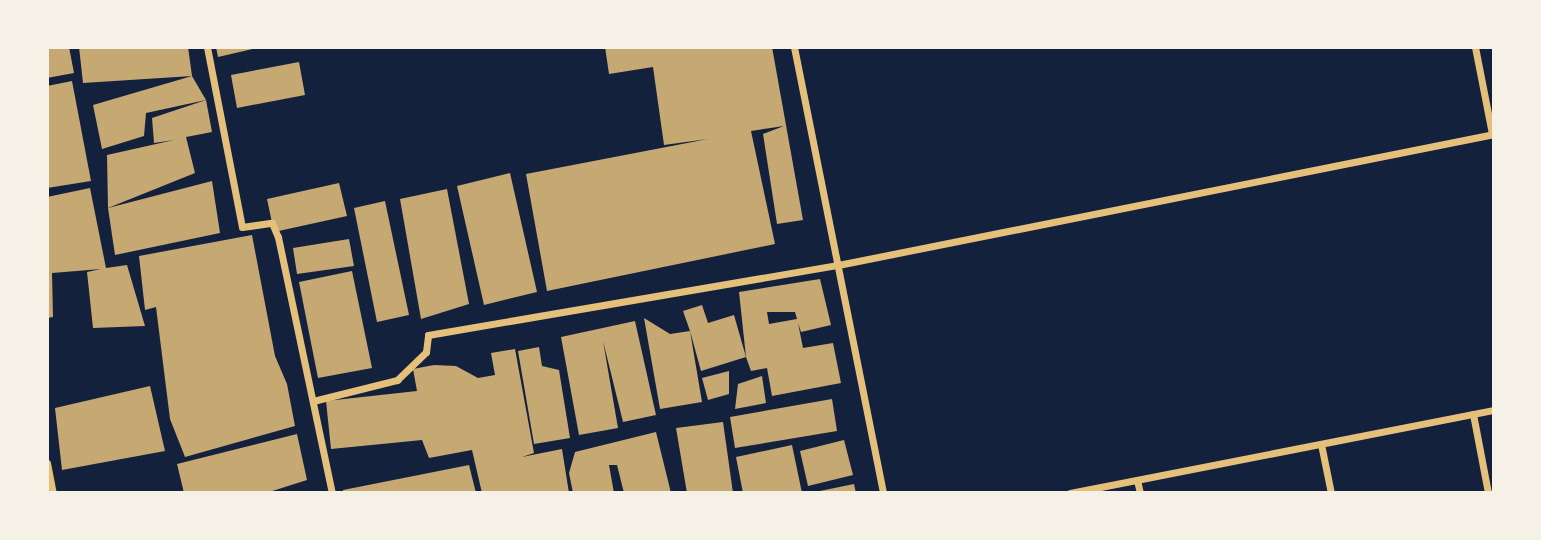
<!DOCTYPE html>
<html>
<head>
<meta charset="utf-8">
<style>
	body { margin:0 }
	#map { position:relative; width:1541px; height:540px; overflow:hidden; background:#14213d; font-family:"Varela Round",sans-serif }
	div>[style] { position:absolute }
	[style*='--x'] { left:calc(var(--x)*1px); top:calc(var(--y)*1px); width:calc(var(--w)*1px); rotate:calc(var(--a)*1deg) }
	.building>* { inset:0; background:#c6a872 }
	.minor>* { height:7px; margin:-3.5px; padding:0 3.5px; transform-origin:3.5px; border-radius:3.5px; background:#e5c07b }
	span { translate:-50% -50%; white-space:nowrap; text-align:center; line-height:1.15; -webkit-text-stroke:5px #f6f1e7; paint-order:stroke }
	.frame { position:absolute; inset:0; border:49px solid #f6f1e7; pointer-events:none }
</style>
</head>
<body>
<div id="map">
	<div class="building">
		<div style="clip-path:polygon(47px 47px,69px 47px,74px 73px,47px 78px)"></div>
		<div style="clip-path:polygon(79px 47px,188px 47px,192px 76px,206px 100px,146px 113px,144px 136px,102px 149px,93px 105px,192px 76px,83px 83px)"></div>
		<div style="clip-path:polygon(216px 47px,256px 47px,257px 48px,218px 57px)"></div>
		<div style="clip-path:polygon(605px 47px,772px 47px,803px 220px,777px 224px,763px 134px,784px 126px,751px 131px,775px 244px,547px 291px,526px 174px,708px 139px,664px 145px,653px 67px,609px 74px)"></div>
		<div style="clip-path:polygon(299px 62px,305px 95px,237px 108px,231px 75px)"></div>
		<div style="clip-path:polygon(72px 81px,91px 181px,47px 188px,47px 86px)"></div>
		<div style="clip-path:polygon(206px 100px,212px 132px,186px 137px,195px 173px,108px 208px,107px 155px,174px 140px,154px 143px,152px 118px)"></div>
		<div style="clip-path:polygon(510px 173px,537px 292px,484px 305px,457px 186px)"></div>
		<div style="clip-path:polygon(212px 181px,220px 233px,115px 255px,108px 208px)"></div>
		<div style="clip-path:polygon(339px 183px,347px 216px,274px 232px,267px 199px)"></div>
		<div style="clip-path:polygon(90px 188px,106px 268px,127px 265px,145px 326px,93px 328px,87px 272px,101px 269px,52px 273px,53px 317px,47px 318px,47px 197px)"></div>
		<div style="clip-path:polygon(447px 189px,469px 304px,421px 319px,400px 199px)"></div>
		<div style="clip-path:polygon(385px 201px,409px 315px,377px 322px,354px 208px)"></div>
		<div style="clip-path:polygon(252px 235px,275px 356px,287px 384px,295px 426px,185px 457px,170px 419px,156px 307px,145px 310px,139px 256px)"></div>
		<div style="clip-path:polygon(349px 239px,354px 266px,297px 274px,293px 248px)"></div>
		<div style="clip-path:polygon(352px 271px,372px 368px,318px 378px,299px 282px)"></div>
		<div style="clip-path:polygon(evenodd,820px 279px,831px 325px,801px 332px,798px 323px,803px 348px,833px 343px,841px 383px,772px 396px,767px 368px,751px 371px,746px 357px,739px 292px,820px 279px,767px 312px,795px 312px,797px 319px,769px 324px,767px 312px)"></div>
		<div style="clip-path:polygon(702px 305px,708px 323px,734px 315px,746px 357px,701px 371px,690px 331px,702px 402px,660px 409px,644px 318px,670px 334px,690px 331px,683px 311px)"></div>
		<div style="clip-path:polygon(635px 321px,656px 415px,623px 422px,603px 341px,618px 428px,579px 435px,561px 337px)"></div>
		<div style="clip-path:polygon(539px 347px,542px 366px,559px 370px,570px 438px,534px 444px,518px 351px)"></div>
		<div style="clip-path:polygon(515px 349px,534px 453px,522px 457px,562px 449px,569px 493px,482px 493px,472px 450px,429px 458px,422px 440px,331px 449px,326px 401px,417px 391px,413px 369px,434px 365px,456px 366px,478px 378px,495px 375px,491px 353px)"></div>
		<div style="clip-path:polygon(729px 371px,729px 394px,708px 400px,702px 378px)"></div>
		<div style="clip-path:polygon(762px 376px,766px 403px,735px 409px,738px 384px)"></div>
		<div style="clip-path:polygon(150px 386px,165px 451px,62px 470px,55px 408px)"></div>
		<div style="clip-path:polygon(832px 399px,837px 431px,735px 448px,730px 417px)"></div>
		<div style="clip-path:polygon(723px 422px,733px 493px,687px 493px,676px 428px)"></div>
		<div style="clip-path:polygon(656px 432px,671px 493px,624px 493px,617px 465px,609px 465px,614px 493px,573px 493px,569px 473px,575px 452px)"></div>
		<div style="clip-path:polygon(297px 434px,307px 480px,266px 493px,184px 493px,177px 464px)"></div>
		<div style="clip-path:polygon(844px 440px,853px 475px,808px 486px,800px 451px)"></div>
		<div style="clip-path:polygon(792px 445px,802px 493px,743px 493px,736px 457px)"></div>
		<div style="clip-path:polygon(469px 465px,476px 493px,343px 493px,343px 490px)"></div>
		<div style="clip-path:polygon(854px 484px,856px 493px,815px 493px,815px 492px)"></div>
	</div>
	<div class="minor">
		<div style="--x:207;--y:47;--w:183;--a:79"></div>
		<div style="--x:242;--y:227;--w:30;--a:-8"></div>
		<div style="--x:272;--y:223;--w:15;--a:67"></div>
		<div style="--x:278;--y:237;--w:262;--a:78.1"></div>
		<div style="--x:794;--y:47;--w:455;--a:78.7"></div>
		<div style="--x:1475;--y:47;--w:89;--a:78.9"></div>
		<div style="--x:313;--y:401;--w:87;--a:-14"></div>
		<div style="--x:397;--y:380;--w:40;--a:-44"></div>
		<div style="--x:426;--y:352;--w:17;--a:-83"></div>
		<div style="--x:428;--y:335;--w:416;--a:-9.7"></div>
		<div style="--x:838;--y:265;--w:669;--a:-11.29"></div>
		<div style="--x:1473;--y:414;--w:80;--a:79.2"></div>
		<div style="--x:1321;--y:444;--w:50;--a:78.5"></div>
		<div style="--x:47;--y:463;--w:31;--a:79"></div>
		<div style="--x:1137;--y:480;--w:13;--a:77"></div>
		<div style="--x:1070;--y:493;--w:432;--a:-11.1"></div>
	</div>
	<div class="frame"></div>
</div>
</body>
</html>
